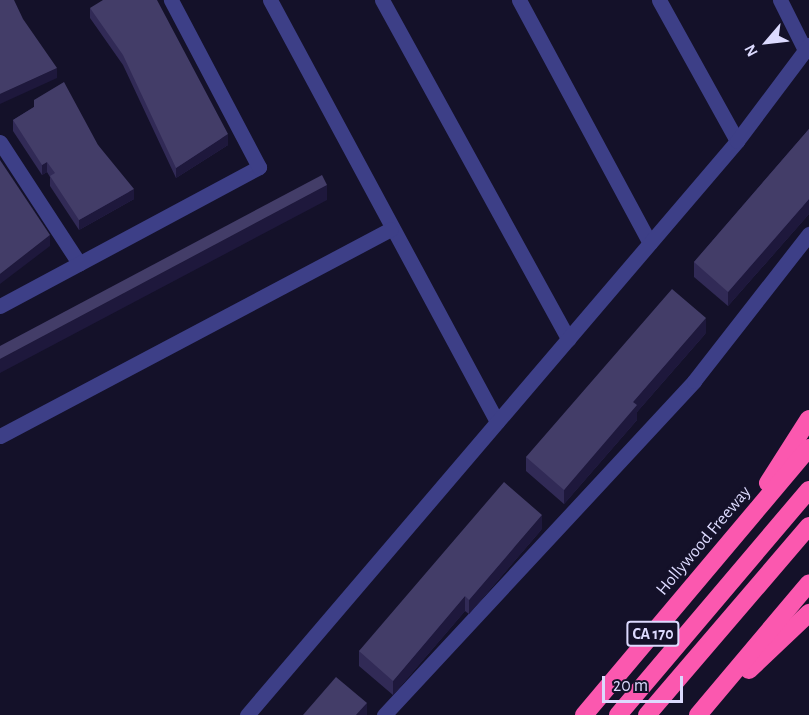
<!DOCTYPE html>
<html>
<head>
<meta charset="utf-8">
<style>
	body { margin:0 }
	#map { position:relative; width:809px; height:715px; overflow:hidden; background:#141129; font-family:"Alegreya Sans",sans-serif }
	div>[style] { position:absolute }
	[style*='--x'] { left:calc(var(--x)*1px); top:calc(var(--y)*1px); width:calc(var(--w)*1px); rotate:calc(var(--a)*1deg) }
	.minor>* { height:15px; margin:-7.5px; padding:0 7.5px; transform-origin:7.5px; border-radius:7.5px; background:#3d3f87 }
	.highway>* { height:18px; margin:-9px; padding:0 9px; transform-origin:9px; border-radius:9px; background:#fb58af }
	.wall>* { inset:0; background:#312a56 }
	.shaded-wall>* { inset:0; background:#1e183c }
	.building>* { inset:0; background:#433d68 }
	span { translate:-50% -50%; white-space:nowrap; text-align:center; line-height:1.15; -webkit-text-stroke:6px #141129; paint-order:stroke }
	.shield-label span { padding:2px 4px; background:#141129; border:2px solid; border-radius:4px; -webkit-text-stroke-width:0 }
	.shield-label { font-size:16px; color:#dcdafe; font-weight:700 }
	.street-label { font-size:18px; color:#dcdafe }
	.north { position:absolute; left:737px; top:12px; width:60px; height:60px; -webkit-text-stroke:4px #141129; paint-order:stroke; rotate:242deg; font-size:16px; font-weight:700; line-height:24px; text-align:center; color:#dcdafe }
	.north::after { content:''; display:block; margin:auto; width:21px; height:27px; background:#dcdafe; clip-path:polygon(50% 0,100% 100%,50% 72%,0 100%) }
	.scale { position:absolute; left:602px; top:676px; width:81px; height:27px; box-sizing:border-box; border:3px solid #dcdafe; border-top:0; padding-left:8px; font-size:18px; line-height:21px; white-space:nowrap; color:#dcdafe; -webkit-text-stroke:4px #141129; paint-order:stroke }
</style>
</head>
<body>
<div id="map">
	<div class="minor">
		<div style="--x:270;--y:0;--w:479;--a:61.7"></div>
		<div style="--x:382;--y:0;--w:387;--a:61.2"></div>
		<div style="--x:519;--y:0;--w:276;--a:61.7"></div>
		<div style="--x:659;--y:0;--w:161;--a:61"></div>
		<div style="--x:780;--y:0;--w:56;--a:63.4"></div>
		<div style="--x:0;--y:142;--w:145;--a:56.9"></div>
		<div style="--x:0;--y:306;--w:294;--a:-28.2"></div>
		<div style="--x:259;--y:167;--w:189;--a:-117.8"></div>
		<div style="--x:0;--y:436;--w:442;--a:-27.9"></div>
		<div style="--x:247;--y:715;--w:755;--a:-49.51"></div>
		<div style="--x:737;--y:141;--w:120;--a:-53.1"></div>
		<div style="--x:384;--y:715;--w:456;--a:-47.1"></div>
		<div style="--x:694;--y:381;--w:187;--a:-52"></div>
	</div>
	<div class="highway">
		<div style="--x:768;--y:483;--w:76;--a:-57.4"></div>
		<div style="--x:749;--y:670;--w:83;--a:-43.5"></div>
		<div style="--x:584;--y:715;--w:349;--a:-49.9"></div>
		<div style="--x:618;--y:715;--w:295;--a:-49.7"></div>
		<div style="--x:647;--y:715;--w:249;--a:-49.4"></div>
		<div style="--x:698;--y:715;--w:172;--a:-49.9"></div>
	</div>
	<div class="wall">
		<div style="clip-path:polygon(90px 8px,228px 145px,176px 178px,123px 65px,90px 18px)"></div>
		<div style="clip-path:polygon(34px 100px,98px 145px,134px 199px,79px 230px,50px 186px,50px 177px,47px 172px,42px 175px,13px 131px,13px 120px,34px 107px)"></div>
		<div style="clip-path:polygon(809px 129px,809px 214px,728px 306px,694px 277px,694px 262px)"></div>
		<div style="clip-path:polygon(706px 333px,637px 412px,637px 420px,564px 504px,526px 471px,526px 457px)"></div>
		<div style="clip-path:polygon(542px 529px,469px 614px,465px 611px,393px 695px,359px 666px,359px 651px)"></div>
	</div>
	<div class="shaded-wall">
		<div style="clip-path:polygon(57px 68px,57px 78px,0 104px,0 94px)"></div>
		<div style="clip-path:polygon(228px 134px,228px 145px,176px 178px,176px 168px)"></div>
		<div style="clip-path:polygon(47px 162px,47px 172px,42px 175px,42px 165px)"></div>
		<div style="clip-path:polygon(327px 185px,327px 200px,0 373px,0 359px)"></div>
		<div style="clip-path:polygon(134px 189px,134px 199px,79px 230px,79px 220px)"></div>
		<div style="clip-path:polygon(809px 199px,809px 214px,728px 306px,728px 292px)"></div>
		<div style="clip-path:polygon(50px 235px,50px 246px,0 284px,0 274px)"></div>
		<div style="clip-path:polygon(706px 318px,706px 333px,637px 412px,637px 420px,564px 504px,564px 490px,633px 402px)"></div>
		<div style="clip-path:polygon(542px 515px,542px 529px,469px 614px,469px 600px)"></div>
		<div style="clip-path:polygon(465px 596px,465px 611px,393px 695px,393px 681px)"></div>
		<div style="clip-path:polygon(367px 703px,367px 715px,356px 715px)"></div>
	</div>
	<div class="building">
		<div style="clip-path:polygon(0 0,14px 0,23px 19px,57px 68px,0 94px)"></div>
		<div style="clip-path:polygon(103px 0,157px 0,228px 134px,176px 168px,123px 55px,90px 8px)"></div>
		<div style="clip-path:polygon(64px 82px,98px 145px,134px 189px,79px 220px,50px 176px,55px 173px,47px 162px,42px 165px,13px 120px,34px 107px,34px 100px)"></div>
		<div style="clip-path:polygon(809px 129px,809px 199px,728px 292px,694px 262px)"></div>
		<div style="clip-path:polygon(0 160px,50px 235px,0 274px)"></div>
		<div style="clip-path:polygon(322px 175px,327px 185px,0 359px,0 346px)"></div>
		<div style="clip-path:polygon(672px 289px,706px 318px,633px 402px,637px 405px,564px 490px,526px 457px)"></div>
		<div style="clip-path:polygon(504px 482px,542px 515px,469px 600px,465px 596px,393px 681px,359px 651px)"></div>
		<div style="clip-path:polygon(336px 677px,367px 703px,356px 715px,303px 715px)"></div>
	</div>
	<div class="shield-label">
		<span style="left:653px;top:634px">CA 170</span>
	</div>
	<div class="street-label">
		<span style="left:704px;top:541px;rotate:-50deg">Hollywood Freeway</span>
	</div>
	<div class="north">N</div>
	<div class="scale">20 m</div>
</div>
</body>
</html>
